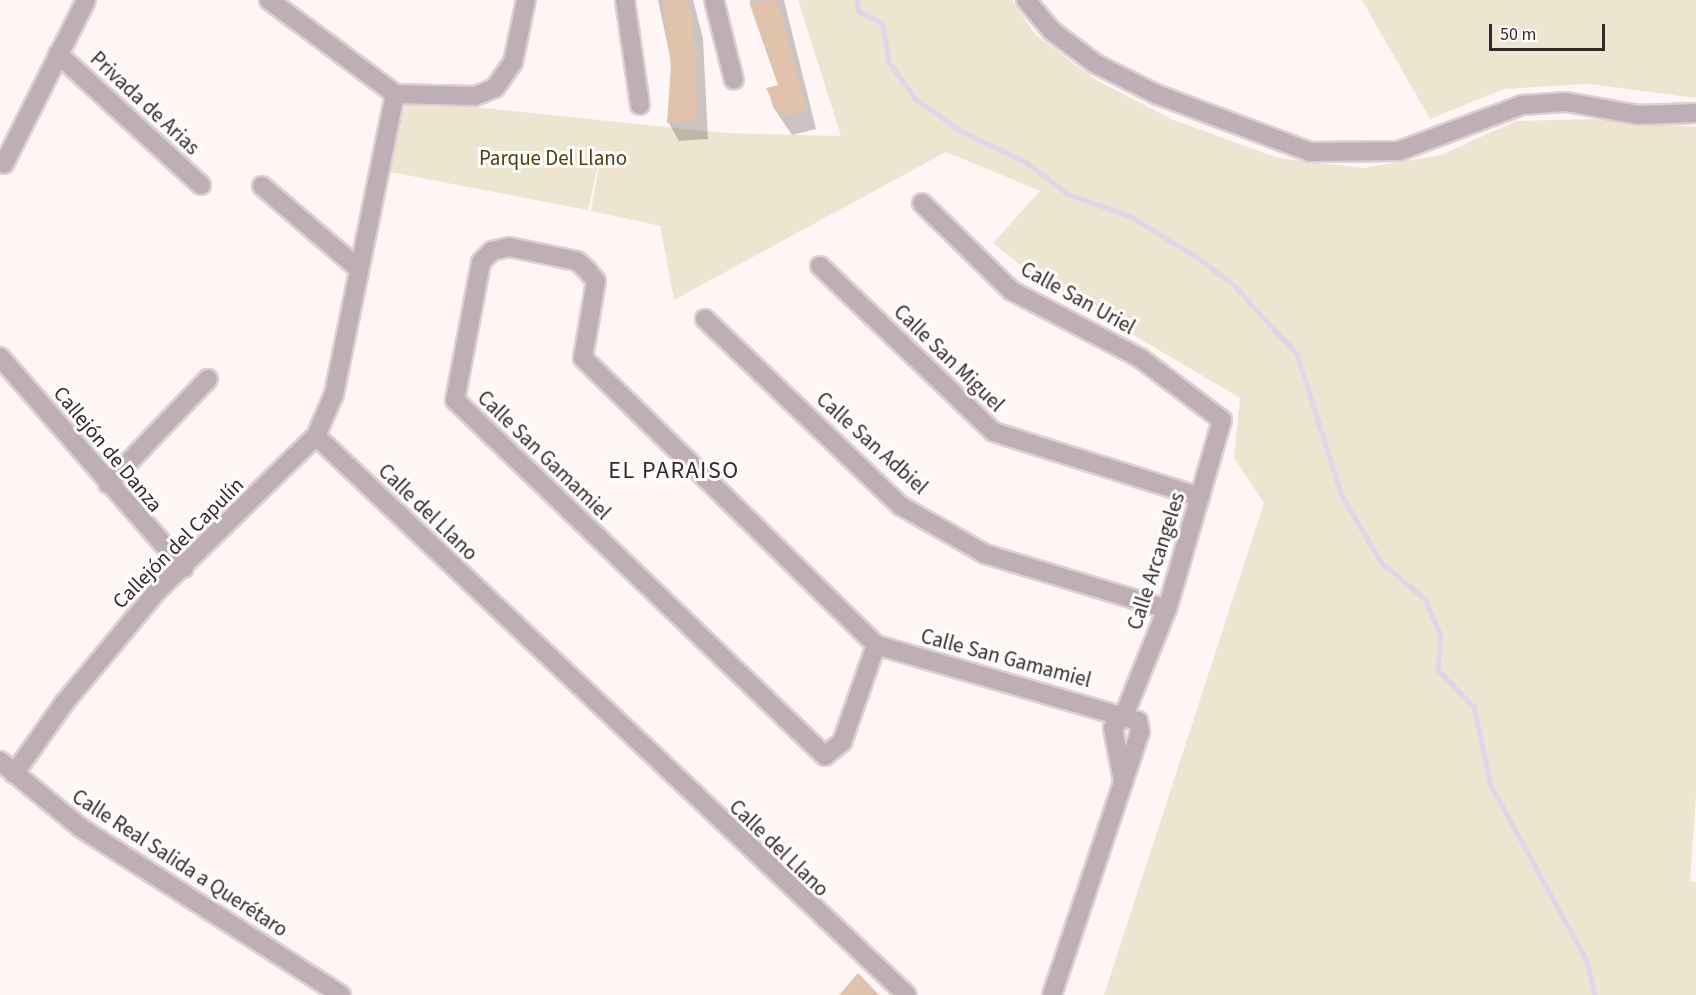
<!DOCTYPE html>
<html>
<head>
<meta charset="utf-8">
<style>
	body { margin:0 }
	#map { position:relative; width:1696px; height:995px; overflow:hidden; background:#fff6f5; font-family:"Source Sans 3",sans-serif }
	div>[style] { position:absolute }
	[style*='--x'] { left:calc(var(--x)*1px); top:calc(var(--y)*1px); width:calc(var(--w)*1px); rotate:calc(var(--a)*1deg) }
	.green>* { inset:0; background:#ede5d0 }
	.shadow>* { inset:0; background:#0003 }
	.stream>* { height:4.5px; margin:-2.25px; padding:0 2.25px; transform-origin:2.25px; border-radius:2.25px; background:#e5d2eb }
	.building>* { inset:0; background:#e1c2ab }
	.roads { filter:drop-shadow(2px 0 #dbd1d0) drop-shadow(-2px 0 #dbd1d0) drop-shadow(0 2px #dbd1d0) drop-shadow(0 -2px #dbd1d0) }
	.minor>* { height:18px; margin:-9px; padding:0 9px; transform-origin:9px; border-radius:9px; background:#bfaeb5 }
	span { translate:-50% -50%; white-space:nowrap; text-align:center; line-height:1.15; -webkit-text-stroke:6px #fff; paint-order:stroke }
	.street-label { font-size:21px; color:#362725 }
	.park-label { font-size:21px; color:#4e3f0a }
	.quarter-label { font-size:24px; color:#362725; letter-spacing:1.5px }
	.scale { position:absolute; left:1489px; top:24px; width:116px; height:27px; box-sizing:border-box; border:3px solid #362725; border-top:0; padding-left:8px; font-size:18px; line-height:21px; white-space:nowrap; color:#362725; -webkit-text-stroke:4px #fff; paint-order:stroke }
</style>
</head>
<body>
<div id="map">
	<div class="green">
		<div style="clip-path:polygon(798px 0,1012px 0,1035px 34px,1096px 80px,1171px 119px,1278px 158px,1363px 168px,1441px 155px,1516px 121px,1591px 119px,1696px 127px,1696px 796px,1690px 881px,1696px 883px,1696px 995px,1104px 995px,1264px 503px,1234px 458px,1240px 398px,1034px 276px,993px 243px,1040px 191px,946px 152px,674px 300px,660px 226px,591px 211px,602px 147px,588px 210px,385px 171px,407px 100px,724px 133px,841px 136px)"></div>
		<div style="clip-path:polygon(1362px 0,1696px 0,1696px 98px,1589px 84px,1504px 89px,1430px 119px)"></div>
	</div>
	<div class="shadow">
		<div style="clip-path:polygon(658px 0,693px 0,703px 38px,708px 139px,679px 141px,669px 123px,672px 66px)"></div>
		<div style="clip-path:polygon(750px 0,784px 0,816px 129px,792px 135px,773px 107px,768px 89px,780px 86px)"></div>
	</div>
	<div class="stream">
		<div style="--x:857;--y:0;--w:11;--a:80"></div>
		<div style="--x:859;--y:11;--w:27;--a:28"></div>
		<div style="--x:883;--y:24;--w:38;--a:81"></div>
		<div style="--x:889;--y:62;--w:46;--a:53.9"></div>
		<div style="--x:916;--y:99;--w:55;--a:35.4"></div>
		<div style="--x:961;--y:131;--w:72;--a:25.5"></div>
		<div style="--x:1026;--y:162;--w:53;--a:37.3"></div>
		<div style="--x:1068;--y:194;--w:66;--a:19.5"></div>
		<div style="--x:1130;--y:216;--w:79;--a:31.5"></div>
		<div style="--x:1197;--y:257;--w:46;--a:37.1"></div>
		<div style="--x:1234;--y:285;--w:93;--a:47.6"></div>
		<div style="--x:1297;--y:354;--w:149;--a:72.4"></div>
		<div style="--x:1342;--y:496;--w:78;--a:59.2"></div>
		<div style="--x:1382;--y:563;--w:56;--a:39.9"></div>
		<div style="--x:1425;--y:599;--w:40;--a:66.6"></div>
		<div style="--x:1441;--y:636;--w:34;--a:95"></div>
		<div style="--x:1438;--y:670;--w:52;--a:45.8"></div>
		<div style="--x:1474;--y:707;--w:80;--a:77.7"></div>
		<div style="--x:1491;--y:785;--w:200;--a:61.4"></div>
		<div style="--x:1587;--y:961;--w:35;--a:77"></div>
	</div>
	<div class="building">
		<div style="clip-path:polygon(662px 0,687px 0,693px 18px,698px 121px,667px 123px,671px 66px)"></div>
		<div style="clip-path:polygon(777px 0,807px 110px,780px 117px,766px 88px,778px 85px,749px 2px)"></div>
		<div style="clip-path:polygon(858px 973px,879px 995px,839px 995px)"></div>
	</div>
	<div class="roads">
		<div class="minor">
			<div style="--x:269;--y:0;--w:157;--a:36.7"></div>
			<div style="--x:625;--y:0;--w:106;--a:81.9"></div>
			<div style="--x:714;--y:0;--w:82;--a:76"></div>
			<div style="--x:1026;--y:0;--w:40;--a:50"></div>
			<div style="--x:1052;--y:31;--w:55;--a:36.9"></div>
			<div style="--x:1096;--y:64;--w:67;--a:26.6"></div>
			<div style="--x:1156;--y:94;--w:165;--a:20.6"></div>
			<div style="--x:1310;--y:152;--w:89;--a:-0.6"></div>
			<div style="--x:1399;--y:151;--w:131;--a:-20.5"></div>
			<div style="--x:1522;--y:105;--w:44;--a:-3.9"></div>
			<div style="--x:1566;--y:102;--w:73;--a:10.2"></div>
			<div style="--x:1638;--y:115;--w:58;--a:-2"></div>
			<div style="--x:58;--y:54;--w:194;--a:42.5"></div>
			<div style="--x:395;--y:94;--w:80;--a:1.4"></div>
			<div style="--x:475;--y:96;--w:22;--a:-22"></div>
			<div style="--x:495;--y:88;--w:32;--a:-55"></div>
			<div style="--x:513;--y:62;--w:63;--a:-78.2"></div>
			<div style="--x:4;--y:164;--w:183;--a:-63.4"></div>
			<div style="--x:262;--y:186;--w:128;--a:40.6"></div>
			<div style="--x:922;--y:203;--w:126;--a:44.4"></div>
			<div style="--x:1012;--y:291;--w:144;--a:27.6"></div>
			<div style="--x:1140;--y:358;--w:103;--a:37.1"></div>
			<div style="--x:1222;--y:420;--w:197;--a:106.2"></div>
			<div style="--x:1167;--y:609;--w:112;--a:112"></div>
			<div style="--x:1125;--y:713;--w:19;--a:129"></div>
			<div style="--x:1113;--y:728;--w:54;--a:79.3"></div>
			<div style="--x:820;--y:266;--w:240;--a:43.7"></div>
			<div style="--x:994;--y:432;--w:216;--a:17.5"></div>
			<div style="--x:705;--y:319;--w:271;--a:43.7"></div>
			<div style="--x:901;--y:506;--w:97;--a:29.7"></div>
			<div style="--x:985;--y:554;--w:190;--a:16.8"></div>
			<div style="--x:0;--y:357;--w:280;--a:48.9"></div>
			<div style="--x:316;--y:436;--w:813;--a:43.41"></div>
			<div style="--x:108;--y:484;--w:145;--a:-46.4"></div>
			<div style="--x:876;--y:645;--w:103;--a:109.3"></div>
			<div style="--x:842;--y:742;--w:22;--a:141"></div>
			<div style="--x:825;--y:756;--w:513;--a:-136.1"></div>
			<div style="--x:455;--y:400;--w:140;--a:-79.3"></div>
			<div style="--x:481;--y:262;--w:16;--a:-45"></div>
			<div style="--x:492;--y:251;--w:17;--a:-13"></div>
			<div style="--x:509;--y:247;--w:69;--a:11.6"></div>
			<div style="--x:577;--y:261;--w:13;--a:42"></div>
			<div style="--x:587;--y:270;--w:14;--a:51"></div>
			<div style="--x:596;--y:281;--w:78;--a:99.6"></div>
			<div style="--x:583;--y:358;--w:410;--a:44.4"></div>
			<div style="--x:876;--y:645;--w:273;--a:16.2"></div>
			<div style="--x:1138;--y:721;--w:11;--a:80"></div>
			<div style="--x:1140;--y:732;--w:277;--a:108.5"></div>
			<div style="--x:0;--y:761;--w:105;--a:39.6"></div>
			<div style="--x:81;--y:828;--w:309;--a:32.7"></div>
			<div style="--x:14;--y:774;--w:88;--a:-54.7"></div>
			<div style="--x:65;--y:702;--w:144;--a:-50.3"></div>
			<div style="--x:157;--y:591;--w:222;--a:-44.3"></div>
			<div style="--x:316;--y:436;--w:46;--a:-66.8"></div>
			<div style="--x:334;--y:394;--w:306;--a:-78.5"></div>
		</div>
	</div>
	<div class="street-label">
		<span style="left:145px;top:103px;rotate:43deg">Privada de Arias</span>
		<span style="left:1078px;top:298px;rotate:29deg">Calle San Uriel</span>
		<span style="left:949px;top:358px;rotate:44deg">Calle San Miguel</span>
		<span style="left:872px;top:443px;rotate:42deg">Calle San Adbiel</span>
		<span style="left:108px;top:449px;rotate:50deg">Callejón de Danza</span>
		<span style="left:544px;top:455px;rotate:44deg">Calle San Gamamiel</span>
		<span style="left:428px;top:512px;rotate:44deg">Calle del Llano</span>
		<span style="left:178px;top:543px;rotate:-45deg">Callejón del Capulín</span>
		<span style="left:1156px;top:561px;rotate:-72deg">Calle Arcangeles</span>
		<span style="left:1006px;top:658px;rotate:15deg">Calle San Gamamiel</span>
		<span style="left:779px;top:848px;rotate:44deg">Calle del Llano</span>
		<span style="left:180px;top:863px;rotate:33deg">Calle Real Salida a Querétaro</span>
	</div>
	<div class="park-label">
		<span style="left:553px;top:158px">Parque Del Llano</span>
	</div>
	<div class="quarter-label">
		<span style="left:674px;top:471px">EL PARAISO</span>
	</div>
	<div class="scale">50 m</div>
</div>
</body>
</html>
